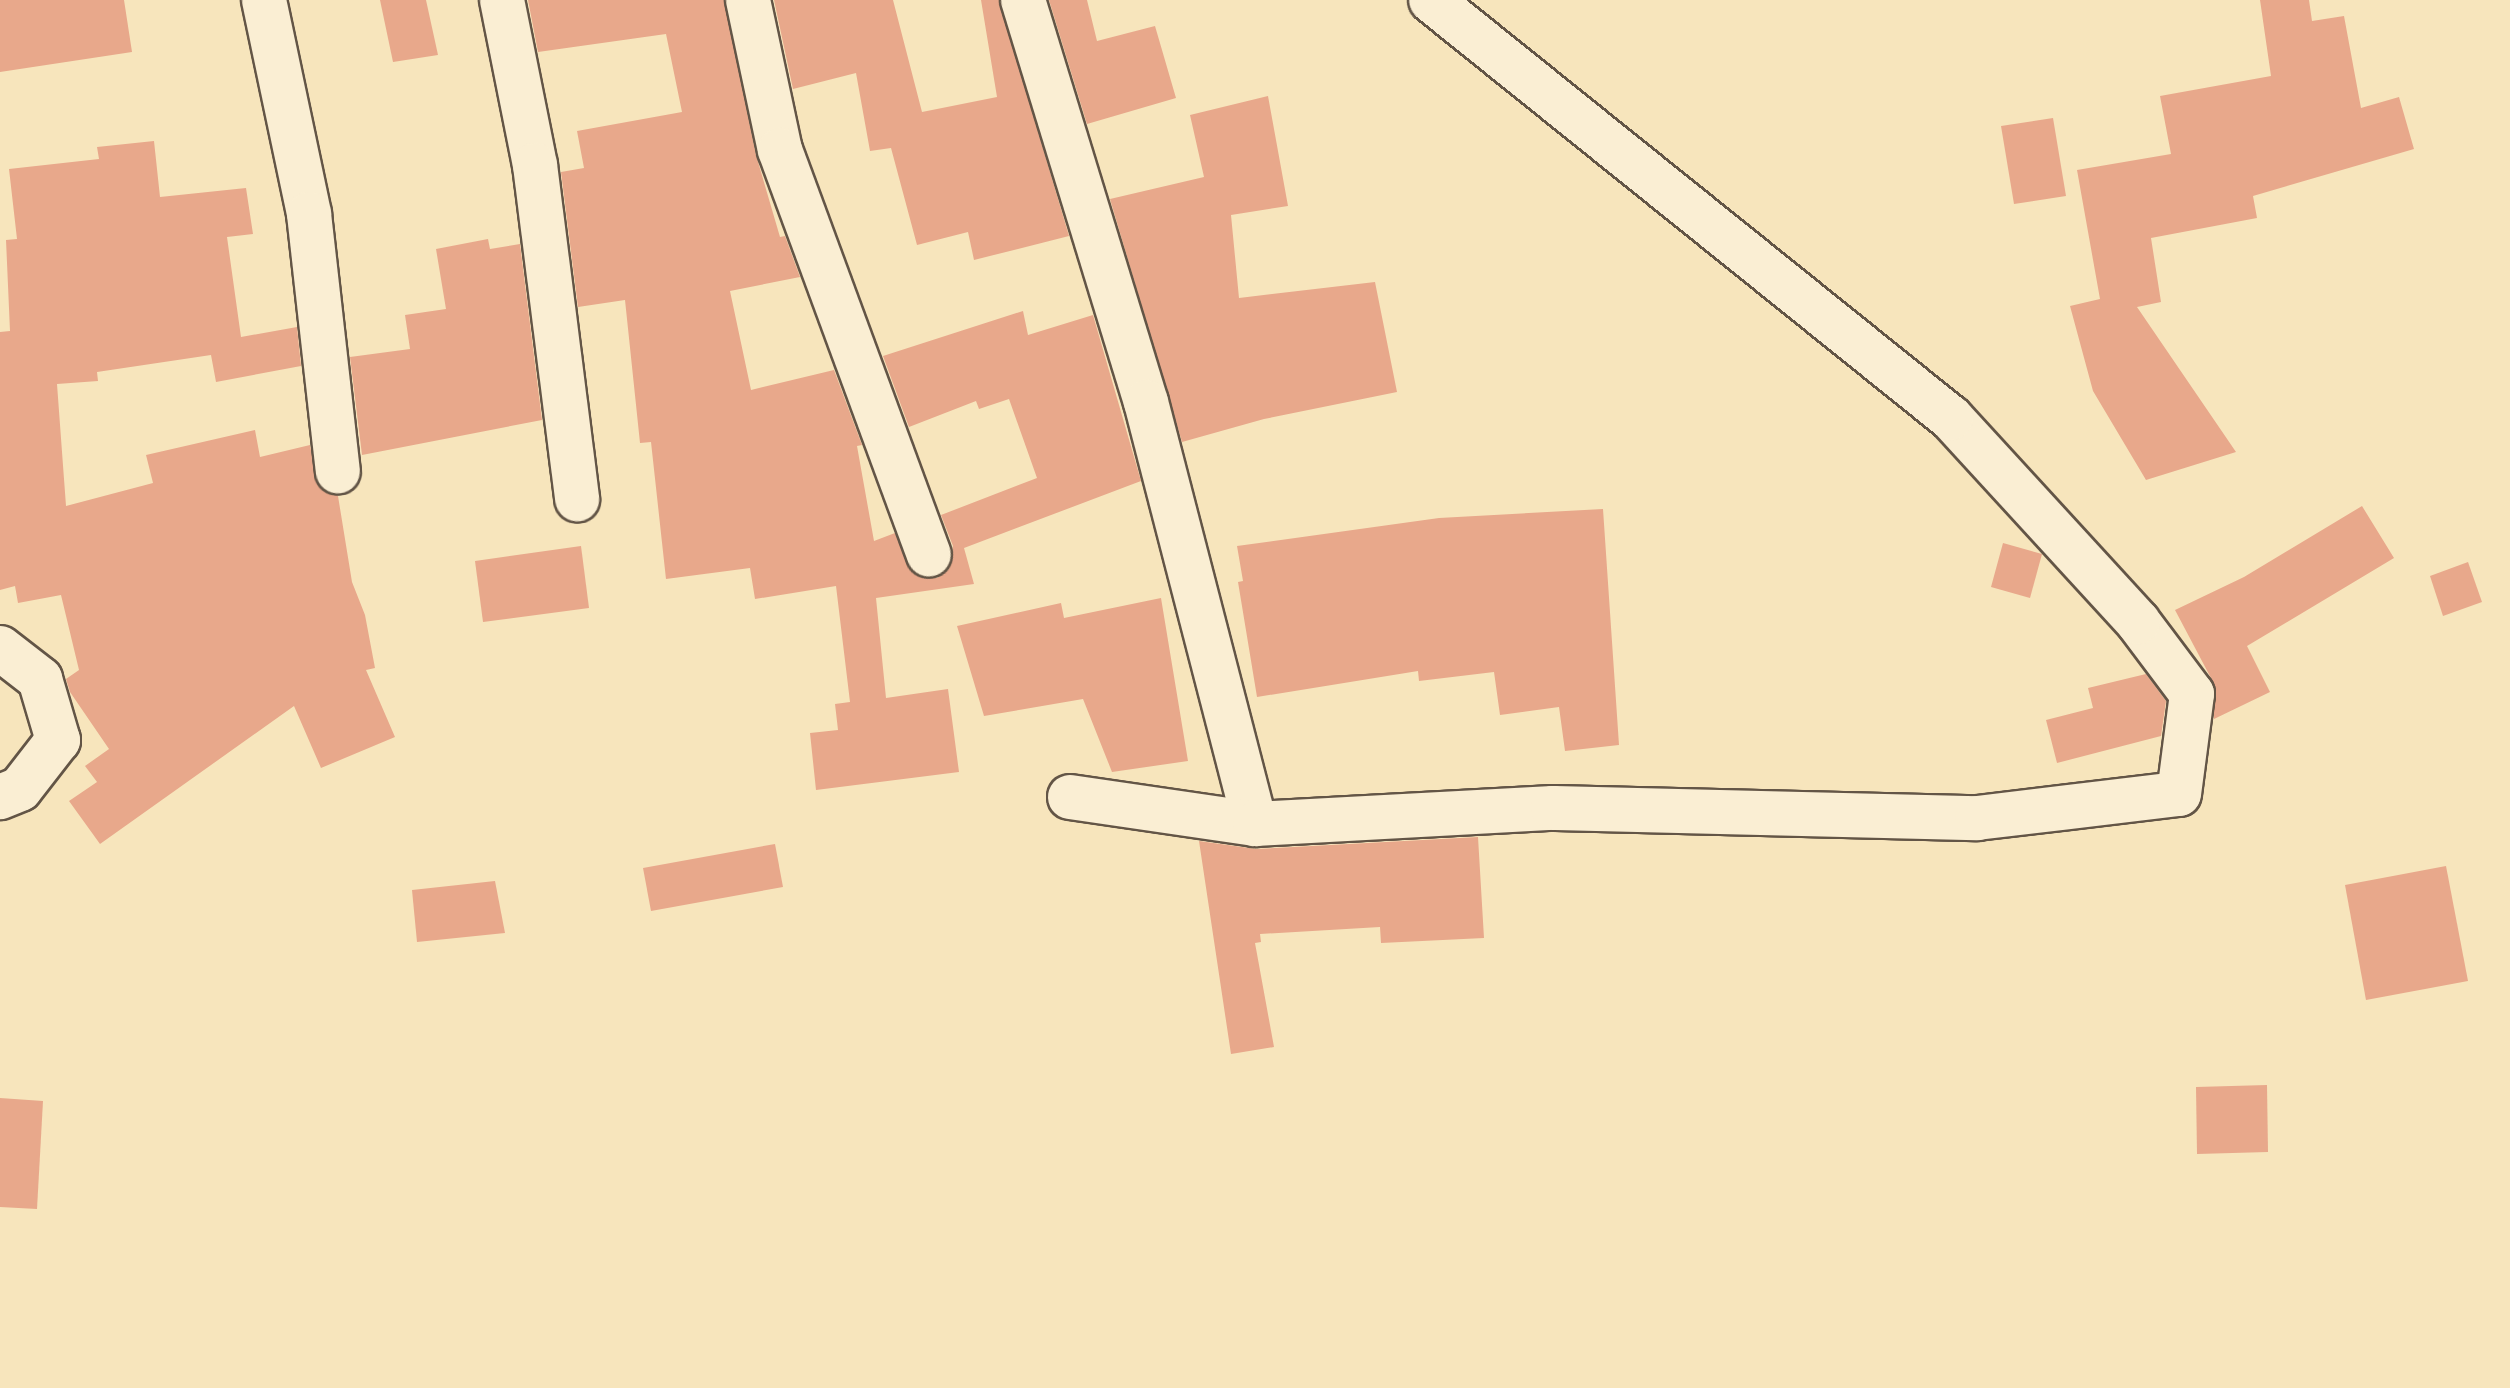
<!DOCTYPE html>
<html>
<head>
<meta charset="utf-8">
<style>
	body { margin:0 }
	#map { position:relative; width:2510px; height:1388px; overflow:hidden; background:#f7e5bc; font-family:Vollkorn,serif }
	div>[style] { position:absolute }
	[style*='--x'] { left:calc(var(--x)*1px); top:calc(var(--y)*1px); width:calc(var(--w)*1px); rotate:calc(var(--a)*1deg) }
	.building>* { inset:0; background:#e8a88b }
	.roads { filter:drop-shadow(2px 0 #635546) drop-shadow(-2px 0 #635546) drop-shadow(0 2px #635546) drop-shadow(0 -2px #635546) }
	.street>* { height:44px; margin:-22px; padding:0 22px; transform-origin:22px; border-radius:22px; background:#faeed3 }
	span { translate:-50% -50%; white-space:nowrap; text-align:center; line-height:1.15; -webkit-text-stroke:6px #faeed3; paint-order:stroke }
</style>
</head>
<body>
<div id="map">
	<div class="building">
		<div style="clip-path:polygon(0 0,124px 0,132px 52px,0 72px)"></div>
		<div style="clip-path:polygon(380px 0,426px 0,438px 55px,393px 62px)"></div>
		<div style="clip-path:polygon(528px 0,724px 0,756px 155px,780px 237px,785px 236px,800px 277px,730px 291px,751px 390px,834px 370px,862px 445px,857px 446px,874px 541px,895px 533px,914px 574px,937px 578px,949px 569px,953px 546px,941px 515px,1037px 478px,1009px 399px,979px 409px,976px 401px,909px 427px,883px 356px,1023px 311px,1028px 335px,1093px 315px,1141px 481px,964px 548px,974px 584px,876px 598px,886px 698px,948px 689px,959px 772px,816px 790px,810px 733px,838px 730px,835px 704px,850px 702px,836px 586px,755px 599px,750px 568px,666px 579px,651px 442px,640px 443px,625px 300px,578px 307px,561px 172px,584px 168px,577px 131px,682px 112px,666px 34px,538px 52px)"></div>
		<div style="clip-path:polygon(774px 0,893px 0,922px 112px,997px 97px,981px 0,999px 0,1069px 236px,974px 260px,968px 232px,917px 245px,891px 148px,870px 151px,856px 73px,793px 89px)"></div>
		<div style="clip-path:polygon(1049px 0,1087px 0,1097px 41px,1155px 26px,1176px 98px,1087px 124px)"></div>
		<div style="clip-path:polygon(2260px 0,2309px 0,2312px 21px,2344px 16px,2361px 108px,2399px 97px,2414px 149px,2253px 196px,2257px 218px,2151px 238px,2161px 302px,2137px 307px,2236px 452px,2146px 480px,2093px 391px,2070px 306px,2100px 299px,2077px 170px,2171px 154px,2160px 96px,2271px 76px)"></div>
		<div style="clip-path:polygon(1268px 96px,1288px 206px,1231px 215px,1239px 298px,1375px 282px,1397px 392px,1264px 419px,1182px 442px,1110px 199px,1204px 177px,1190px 115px)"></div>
		<div style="clip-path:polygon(2053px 118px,2066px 196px,2014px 204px,2001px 126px)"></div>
		<div style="clip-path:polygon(154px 141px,160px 197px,246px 188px,253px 234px,227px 237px,241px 337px,297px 327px,301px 366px,216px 382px,211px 355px,97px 372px,98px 381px,57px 384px,66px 506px,153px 483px,146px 455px,255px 430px,260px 457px,310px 445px,318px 485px,338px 496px,352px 582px,365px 615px,375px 668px,366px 670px,395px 737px,321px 768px,294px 706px,100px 844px,69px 801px,97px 782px,85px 766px,109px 749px,70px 692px,66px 679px,79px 670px,61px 595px,18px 603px,15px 586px,0 590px,0 332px,10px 331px,6px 240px,17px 239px,9px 169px,99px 159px,97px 147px)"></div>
		<div style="clip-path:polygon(488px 239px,490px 249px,520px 244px,542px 420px,362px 455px,350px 357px,410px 349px,405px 315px,446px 309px,436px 249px)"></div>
		<div style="clip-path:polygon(2362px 506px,2394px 558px,2247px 646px,2270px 692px,2214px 719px,2212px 680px,2175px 610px,2244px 577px)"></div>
		<div style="clip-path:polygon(1603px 509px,1619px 745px,1565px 751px,1559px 707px,1500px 715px,1494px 672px,1419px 681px,1418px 671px,1257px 697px,1238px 582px,1243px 581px,1237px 546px,1439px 518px)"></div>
		<div style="clip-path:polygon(2003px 543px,2042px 554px,2030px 598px,1991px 587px)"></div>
		<div style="clip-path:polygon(581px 546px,589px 608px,483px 622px,475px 561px)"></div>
		<div style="clip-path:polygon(2468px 562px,2482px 602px,2443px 616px,2430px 576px)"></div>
		<div style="clip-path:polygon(1161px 598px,1188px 761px,1112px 772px,1083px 699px,984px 716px,957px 626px,1061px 603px,1064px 618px)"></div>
		<div style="clip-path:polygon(2146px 674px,2166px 701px,2161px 736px,2057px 763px,2046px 720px,2093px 708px,2088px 688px)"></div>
		<div style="clip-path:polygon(1478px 837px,1484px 938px,1381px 943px,1380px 927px,1260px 934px,1261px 942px,1255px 943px,1274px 1047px,1231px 1054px,1199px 841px,1256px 849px)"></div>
		<div style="clip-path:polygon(775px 844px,783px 887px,651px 911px,643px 868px)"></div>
		<div style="clip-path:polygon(2446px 866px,2468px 981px,2366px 1000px,2345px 885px)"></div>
		<div style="clip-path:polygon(495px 881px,505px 933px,417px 942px,412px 890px)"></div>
		<div style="clip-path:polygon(2267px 1085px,2268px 1152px,2197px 1154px,2196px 1087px)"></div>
		<div style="clip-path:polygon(0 1098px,43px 1101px,37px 1209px,0 1207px)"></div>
	</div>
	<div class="roads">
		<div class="street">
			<div style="--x:264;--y:0;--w:219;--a:78.1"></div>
			<div style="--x:309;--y:214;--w:259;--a:83.6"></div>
			<div style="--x:502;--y:0;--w:168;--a:78.7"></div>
			<div style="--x:535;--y:165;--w:337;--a:82.8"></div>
			<div style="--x:748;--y:0;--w:153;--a:78"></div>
			<div style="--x:780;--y:150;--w:431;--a:69.8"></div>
			<div style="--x:1023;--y:0;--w:420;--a:73"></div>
			<div style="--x:1146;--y:402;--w:436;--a:75.5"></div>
			<div style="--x:0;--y:648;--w:51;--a:37.8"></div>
			<div style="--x:40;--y:679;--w:64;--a:73.6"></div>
			<div style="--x:58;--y:740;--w:62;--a:127.8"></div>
			<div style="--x:20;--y:789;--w:22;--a:158"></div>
			<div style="--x:1070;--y:797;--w:187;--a:8.3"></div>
			<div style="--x:1255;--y:824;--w:298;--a:-3.1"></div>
			<div style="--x:1553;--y:808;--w:424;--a:1.4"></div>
			<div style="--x:1977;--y:818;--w:203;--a:-6.8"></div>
			<div style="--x:2179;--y:794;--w:101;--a:-82.6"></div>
			<div style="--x:2192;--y:694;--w:90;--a:-126.9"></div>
			<div style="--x:2138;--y:622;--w:277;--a:-132.5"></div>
			<div style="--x:1951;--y:418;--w:667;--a:-141.21"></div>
		</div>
	</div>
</div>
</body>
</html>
